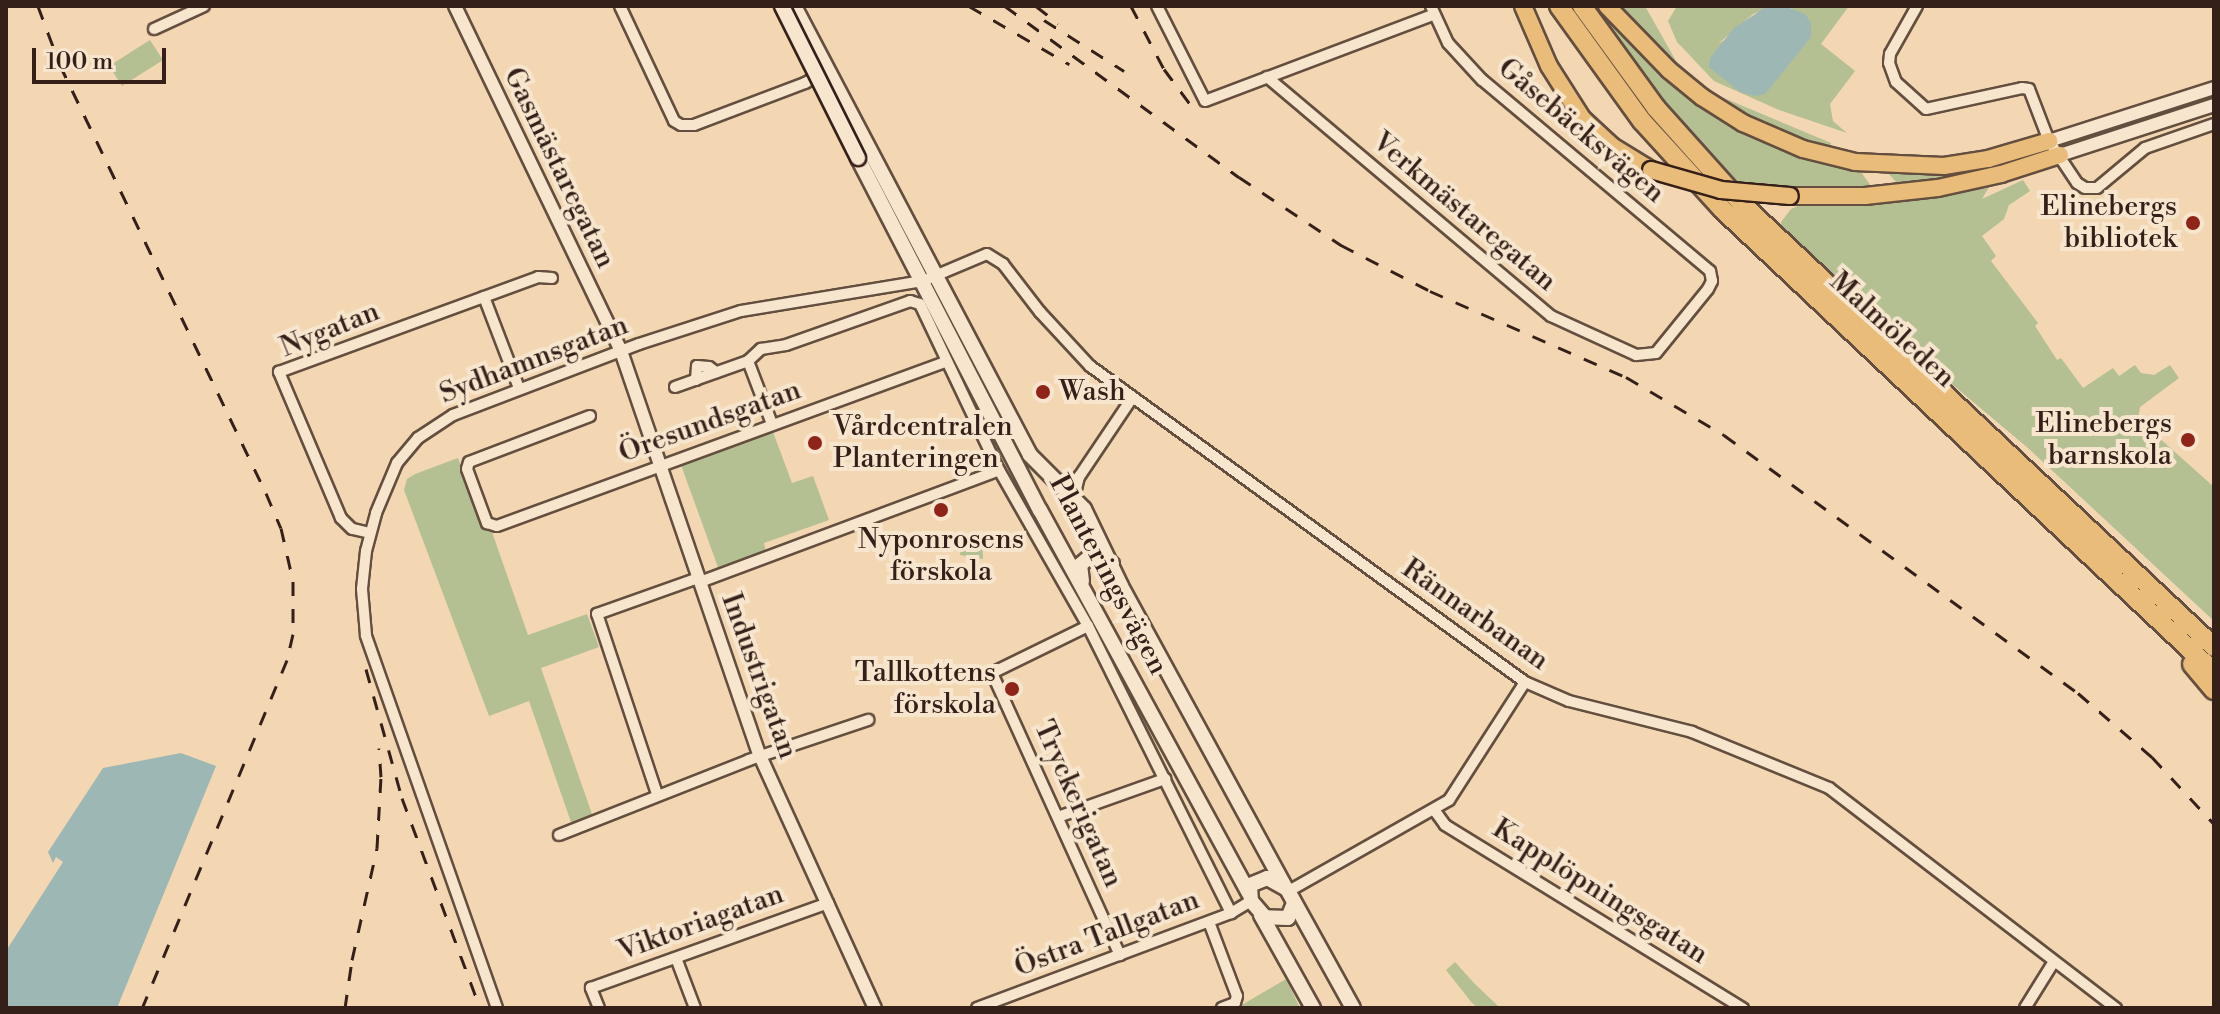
<!DOCTYPE html>
<html>
<head>
<meta charset="utf-8">
<style>
	body { margin:0 }
	#map { position:relative; width:2220px; height:1014px; overflow:hidden; background:#f2d7b2; font-family:"Libre Bodoni",serif }
	div>[style] { position:absolute }
	[style*='--x'] { left:calc(var(--x)*1px); top:calc(var(--y)*1px); width:calc(var(--w)*1px); rotate:calc(var(--a)*1deg) }
	.green>* { inset:0; background:#b4bf92 }
	.water>* { inset:0; background:#9db7b5 }
	.roads { filter:drop-shadow(2px 0 #644e3f) drop-shadow(-2px 0 #644e3f) drop-shadow(0 2px #644e3f) drop-shadow(0 -2px #644e3f) }
	.minor>* { height:10px; margin:-5px; padding:0 5px; transform-origin:5px; border-radius:5px; background:#f7e5cd }
	.tertiary>* { height:12px; margin:-6px; padding:0 6px; transform-origin:6px; border-radius:6px; background:#f7e5cd }
	.secondary>* { height:14px; margin:-7px; padding:0 7px; transform-origin:7px; border-radius:7px; background:#f7e5cd }
	.trunk>* { height:16px; margin:-8px; padding:0 8px; transform-origin:8px; border-radius:8px; background:#e9bc79 }
	.motorway>* { height:18px; margin:-9px; padding:0 9px; transform-origin:9px; border-radius:9px; background:#e9bc79 }
	.rail>* { height:3px; margin-top:-1.5px; transform-origin:0; background:repeating-linear-gradient(90deg,#352019 0 14px,transparent 0 28px) }
	.bridges { filter:drop-shadow(2px 0 #352019) drop-shadow(-2px 0 #352019) drop-shadow(0 2px #352019) drop-shadow(0 -2px #352019) }
	.secondary-bridge>* { height:14px; margin:-7px; padding:0 7px; transform-origin:7px; border-radius:7px; background:#f7e5cd }
	.trunk-bridge>* { height:16px; margin:-8px; padding:0 8px; transform-origin:8px; border-radius:8px; background:#e9bc79 }
	.dots>* { width:22px; height:22px; translate:-50% -50%; box-sizing:border-box; border:4px solid #f7e5cd; border-radius:50% }
	span { translate:-50% -50%; white-space:nowrap; text-align:center; line-height:1.15; -webkit-text-stroke:8px #f7e5cd; paint-order:stroke }
	.street-label { font-size:28px; color:#352019 }
	.poi-label { font-size:28px; color:#352019 }
	.right { translate:-100% -50%; text-align:right }
	.left { translate:0 -50%; text-align:left }
	.frame { position:absolute; inset:0; border:8px solid #352019; pointer-events:none }
	.scale { position:absolute; left:32px; top:48px; width:134px; height:36px; box-sizing:border-box; border:4px solid #352019; border-top:0; padding-left:10px; font-size:24px; line-height:28px; white-space:nowrap; color:#352019; -webkit-text-stroke:6px #f7e5cd; paint-order:stroke }
</style>
</head>
<body>
<div id="map">
	<div class="green">
		<div style="clip-path:polygon(1593px 6px,1600px 6px,1685px 90px,1859px 169px,1873px 189px,1800px 190px,1738px 185px,1670px 110px)"></div>
		<div style="clip-path:polygon(1619px 6px,1645px 6px,1676px 61px,1712px 93px,1831px 143px,1830px 150px,1808px 145px,1748px 119px,1688px 80px)"></div>
		<div style="clip-path:polygon(1677px 6px,1775px 6px,1753px 14px,1719px 43px,1793px 8px,1785px 6px,1849px 6px,1821px 44px,1855px 71px,1830px 104px,1833px 121px,1847px 133px,1779px 110px,1714px 81px,1677px 42px,1668px 21px)"></div>
		<div style="clip-path:polygon(150px 40px,163px 60px,122px 86px,109px 66px)"></div>
		<div style="clip-path:polygon(2040px 152px,1990px 170px,1900px 186px,1885px 170px)"></div>
		<div style="clip-path:polygon(2023px 180px,2030px 191px,2009px 205px,2004px 219px,1982px 236px,1996px 256px,1991px 261px,2038px 323px,2035px 326px,2057px 360px,2061px 358px,2083px 388px,2113px 368px,2119px 376px,2135px 365px,2141px 373px,2154px 375px,2170px 365px,2179px 378px,2140px 407px,2138px 419px,2214px 487px,2214px 621px,2028px 448px,1922px 359px,1782px 228px,1781px 222px,1791px 209px,1802px 204px,1873px 204px,1992px 182px,1982px 199px)"></div>
		<div style="clip-path:polygon(773px 432px,792px 483px,813px 476px,829px 520px,764px 543px,766px 553px,719px 570px,681px 465px)"></div>
		<div style="clip-path:polygon(458px 458px,484px 530px,492px 532px,528px 635px,587px 614px,599px 647px,541px 668px,593px 817px,572px 825px,529px 701px,489px 716px,404px 490px,407px 479px,415px 474px)"></div>
		<div style="clip-path:polygon(970px 534px,977px 536px,982px 543px,983px 559px,960px 555px,962px 543px)"></div>
		<div style="clip-path:polygon(1455px 962px,1474px 983px,1500px 1008px,1478px 1008px,1472px 1003px,1446px 970px)"></div>
		<div style="clip-path:polygon(1286px 979px,1300px 1008px,1235px 1008px,1240px 1006px)"></div>
	</div>
	<div class="water">
		<div style="clip-path:polygon(1785px 6px,1805px 14px,1811px 23px,1811px 37px,1765px 94px,1756px 96px,1740px 92px,1709px 67px,1710px 58px,1734px 28px,1766px 7px)"></div>
		<div style="clip-path:polygon(181px 753px,216px 766px,117px 1008px,6px 1008px,6px 951px,63px 862px,56px 857px,53px 863px,48px 852px,103px 768px)"></div>
	</div>
	<div class="roads">
		<div class="minor">
			<div style="--x:620;--y:6;--w:127;--a:64.8"></div>
			<div style="--x:674;--y:121;--w:8;--a:30"></div>
			<div style="--x:681;--y:125;--w:13;--a:0"></div>
			<div style="--x:694;--y:125;--w:119;--a:-20.7"></div>
			<div style="--x:805;--y:83;--w:8;--a:-30"></div>
			<div style="--x:812;--y:79;--w:10;--a:-66"></div>
			<div style="--x:1157;--y:6;--w:106;--a:63.2"></div>
			<div style="--x:1205;--y:101;--w:244;--a:-20.7"></div>
			<div style="--x:1917;--y:6;--w:55;--a:119.4"></div>
			<div style="--x:1890;--y:54;--w:9;--a:96"></div>
			<div style="--x:1889;--y:63;--w:20;--a:70"></div>
			<div style="--x:1896;--y:82;--w:40;--a:42"></div>
			<div style="--x:1926;--y:109;--w:98;--a:-12.3"></div>
			<div style="--x:2022;--y:88;--w:7;--a:8"></div>
			<div style="--x:2029;--y:89;--w:56;--a:69"></div>
			<div style="--x:2049;--y:141;--w:50;--a:56.3"></div>
			<div style="--x:2077;--y:183;--w:9;--a:32"></div>
			<div style="--x:2085;--y:188;--w:12;--a:0"></div>
			<div style="--x:2097;--y:188;--w:62;--a:-39.8"></div>
			<div style="--x:2145;--y:148;--w:73;--a:-19.2"></div>
			<div style="--x:154;--y:29;--w:55;--a:-24.7"></div>
			<div style="--x:1267;--y:77;--w:371;--a:40.1"></div>
			<div style="--x:1551;--y:316;--w:94;--a:24.6"></div>
			<div style="--x:1636;--y:355;--w:20;--a:-6"></div>
			<div style="--x:1656;--y:353;--w:82;--a:-50.9"></div>
			<div style="--x:1708;--y:289;--w:9;--a:-63"></div>
			<div style="--x:1712;--y:281;--w:10;--a:-101"></div>
			<div style="--x:1710;--y:271;--w:297;--a:-140"></div>
			<div style="--x:1482;--y:80;--w:50;--a:-132.6"></div>
			<div style="--x:1448;--y:43;--w:41;--a:-114.7"></div>
			<div style="--x:484;--y:297;--w:97;--a:69"></div>
			<div style="--x:748;--y:361;--w:67;--a:69.1"></div>
			<div style="--x:696;--y:380;--w:14;--a:-86"></div>
			<div style="--x:697;--y:366;--w:12;--a:5"></div>
			<div style="--x:709;--y:367;--w:9;--a:36"></div>
			<div style="--x:675;--y:387;--w:77;--a:-19.6"></div>
			<div style="--x:748;--y:361;--w:18;--a:-43"></div>
			<div style="--x:761;--y:349;--w:25;--a:-9"></div>
			<div style="--x:786;--y:345;--w:132;--a:-19.5"></div>
			<div style="--x:910;--y:301;--w:10;--a:17"></div>
			<div style="--x:920;--y:304;--w:184;--a:64.6"></div>
			<div style="--x:999;--y:470;--w:180;--a:60.3"></div>
			<div style="--x:1088;--y:626;--w:321;--a:63.5"></div>
			<div style="--x:590;--y:416;--w:129;--a:159.2"></div>
			<div style="--x:469;--y:462;--w:7;--a:106"></div>
			<div style="--x:467;--y:469;--w:58;--a:69.7"></div>
			<div style="--x:487;--y:523;--w:10;--a:17"></div>
			<div style="--x:497;--y:526;--w:479;--a:-20.1"></div>
			<div style="--x:1074;--y:498;--w:22;--a:-77"></div>
			<div style="--x:1079;--y:477;--w:95;--a:-56.1"></div>
			<div style="--x:370;--y:533;--w:18;--a:-167"></div>
			<div style="--x:352;--y:529;--w:16;--a:-135"></div>
			<div style="--x:341;--y:518;--w:159;--a:-113"></div>
			<div style="--x:279;--y:372;--w:276;--a:-20.1"></div>
			<div style="--x:538;--y:277;--w:14;--a:4"></div>
			<div style="--x:700;--y:582;--w:319;--a:-20.5"></div>
			<div style="--x:1088;--y:626;--w:107;--a:153.9"></div>
			<div style="--x:992;--y:673;--w:310;--a:65.6"></div>
			<div style="--x:657;--y:794;--w:190;--a:-108.4"></div>
			<div style="--x:597;--y:614;--w:107;--a:-19.6"></div>
			<div style="--x:1435;--y:811;--w:17;--a:54"></div>
			<div style="--x:1445;--y:825;--w:350;--a:31.6"></div>
			<div style="--x:1058;--y:817;--w:114;--a:-19.6"></div>
			<div style="--x:559;--y:835;--w:204;--a:-21.5"></div>
			<div style="--x:749;--y:760;--w:126;--a:-18.6"></div>
			<div style="--x:1289;--y:891;--w:184;--a:-29.6"></div>
			<div style="--x:1449;--y:800;--w:140;--a:-57.2"></div>
			<div style="--x:1209;--y:922;--w:79;--a:69.3"></div>
			<div style="--x:1237;--y:996;--w:7;--a:106"></div>
			<div style="--x:1235;--y:1003;--w:14;--a:159"></div>
			<div style="--x:676;--y:958;--w:53;--a:69.2"></div>
			<div style="--x:497;--y:1008;--w:395;--a:-109.4"></div>
			<div style="--x:366;--y:635;--w:46;--a:-95"></div>
			<div style="--x:362;--y:589;--w:38;--a:-84"></div>
			<div style="--x:366;--y:551;--w:39;--a:-75"></div>
			<div style="--x:376;--y:513;--w:54;--a:-67.2"></div>
			<div style="--x:397;--y:463;--w:33;--a:-50"></div>
			<div style="--x:418;--y:438;--w:42;--a:-33.3"></div>
			<div style="--x:453;--y:415;--w:199;--a:-20.9"></div>
			<div style="--x:639;--y:344;--w:107;--a:-17.9"></div>
			<div style="--x:741;--y:311;--w:184;--a:-9.4"></div>
			<div style="--x:923;--y:281;--w:69;--a:-22.9"></div>
			<div style="--x:987;--y:254;--w:19;--a:32"></div>
			<div style="--x:1003;--y:264;--w:61;--a:52.4"></div>
			<div style="--x:1040;--y:312;--w:74;--a:47.2"></div>
			<div style="--x:1090;--y:366;--w:538;--a:36"></div>
			<div style="--x:1525;--y:682;--w:48;--a:23.4"></div>
			<div style="--x:1569;--y:701;--w:127;--a:14.1"></div>
			<div style="--x:1692;--y:732;--w:148;--a:22.2"></div>
			<div style="--x:1829;--y:788;--w:362;--a:37.5"></div>
			<div style="--x:599;--y:1008;--w:22;--a:-112"></div>
			<div style="--x:591;--y:988;--w:252;--a:-19.7"></div>
			<div style="--x:977;--y:1008;--w:271;--a:-20.5"></div>
			<div style="--x:1231;--y:913;--w:23;--a:-31"></div>
			<div style="--x:2025;--y:1008;--w:53;--a:-58.1"></div>
		</div>
		<div class="tertiary">
			<div style="--x:455;--y:6;--w:383;--a:64.3"></div>
			<div style="--x:621;--y:351;--w:428;--a:71.1"></div>
			<div style="--x:760;--y:756;--w:277;--a:65.5"></div>
			<div style="--x:2049;--y:141;--w:173;--a:-17.8"></div>
			<div style="--x:2060;--y:155;--w:162;--a:-18"></div>
		</div>
		<div class="secondary">
			<div style="--x:794;--y:6;--w:507;--a:62.27"></div>
			<div style="--x:1030;--y:455;--w:76;--a:45"></div>
			<div style="--x:1084;--y:509;--w:85;--a:64.3"></div>
			<div style="--x:1121;--y:586;--w:341;--a:61.4"></div>
			<div style="--x:858;--y:158;--w:396;--a:62.7"></div>
			<div style="--x:1040;--y:510;--w:436;--a:61.4"></div>
			<div style="--x:1082;--y:581;--w:16;--a:-97"></div>
			<div style="--x:1080;--y:565;--w:16;--a:-40"></div>
			<div style="--x:1092;--y:555;--w:8;--a:0"></div>
			<div style="--x:1100;--y:555;--w:15;--a:37"></div>
			<div style="--x:1294;--y:903;--w:16;--a:112"></div>
			<div style="--x:1288;--y:918;--w:23;--a:-178"></div>
			<div style="--x:1265;--y:917;--w:21;--a:-131"></div>
			<div style="--x:1251;--y:901;--w:16;--a:-94"></div>
			<div style="--x:1250;--y:885;--w:18;--a:-22"></div>
			<div style="--x:1267;--y:878;--w:23;--a:29"></div>
			<div style="--x:1287;--y:889;--w:136;--a:61"></div>
			<div style="--x:1261;--y:915;--w:107;--a:60.8"></div>
		</div>
		<div class="trunk">
			<div style="--x:1523;--y:6;--w:65;--a:66.6"></div>
			<div style="--x:1549;--y:66;--w:62;--a:57.6"></div>
			<div style="--x:1582;--y:118;--w:41;--a:43"></div>
			<div style="--x:1612;--y:146;--w:46;--a:31.6"></div>
			<div style="--x:1607;--y:6;--w:89;--a:45.9"></div>
			<div style="--x:1669;--y:70;--w:43;--a:39.3"></div>
			<div style="--x:1702;--y:97;--w:49;--a:32.4"></div>
			<div style="--x:1743;--y:123;--w:65;--a:23.4"></div>
			<div style="--x:1803;--y:149;--w:54;--a:14"></div>
			<div style="--x:1855;--y:162;--w:89;--a:2.6"></div>
			<div style="--x:1944;--y:166;--w:45;--a:-9"></div>
			<div style="--x:1988;--y:159;--w:64;--a:-16.4"></div>
			<div style="--x:1790;--y:196;--w:75;--a:0"></div>
			<div style="--x:1865;--y:196;--w:73;--a:-6.3"></div>
			<div style="--x:1938;--y:188;--w:65;--a:-12.5"></div>
			<div style="--x:2001;--y:174;--w:62;--a:-17.9"></div>
		</div>
		<div class="motorway">
			<div style="--x:1559;--y:6;--w:142;--a:54.2"></div>
			<div style="--x:1642;--y:121;--w:119;--a:47.7"></div>
			<div style="--x:1722;--y:209;--w:676;--a:43.26"></div>
			<div style="--x:1582;--y:6;--w:126;--a:54"></div>
			<div style="--x:1656;--y:108;--w:130;--a:48.1"></div>
			<div style="--x:1743;--y:205;--w:646;--a:43.18"></div>
			<div style="--x:2192;--y:664;--w:34;--a:50"></div>
		</div>
	</div>
	<div class="rail">
		<div style="--x:38;--y:6;--w:63;--a:69.6"></div>
		<div style="--x:60;--y:65;--w:475;--a:64.3"></div>
		<div style="--x:266;--y:493;--w:38;--a:67"></div>
		<div style="--x:281;--y:528;--w:54;--a:77.2"></div>
		<div style="--x:293;--y:581;--w:53;--a:90"></div>
		<div style="--x:293;--y:634;--w:27;--a:103"></div>
		<div style="--x:287;--y:660;--w:377;--a:112.6"></div>
		<div style="--x:969;--y:6;--w:116;--a:30.1"></div>
		<div style="--x:1005;--y:6;--w:290;--a:36.2"></div>
		<div style="--x:1239;--y:177;--w:123;--a:33.7"></div>
		<div style="--x:1341;--y:245;--w:100;--a:27.3"></div>
		<div style="--x:1430;--y:291;--w:214;--a:23.7"></div>
		<div style="--x:1626;--y:377;--w:114;--a:30.6"></div>
		<div style="--x:1724;--y:435;--w:438;--a:36.1"></div>
		<div style="--x:2078;--y:693;--w:98;--a:40.9"></div>
		<div style="--x:2152;--y:757;--w:91;--a:47.2"></div>
		<div style="--x:1036;--y:6;--w:28;--a:38"></div>
		<div style="--x:1131;--y:6;--w:71;--a:62.4"></div>
		<div style="--x:1164;--y:69;--w:54;--a:53.3"></div>
		<div style="--x:1044;--y:20;--w:95;--a:32.5"></div>
		<div style="--x:366;--y:669;--w:134;--a:74.4"></div>
		<div style="--x:402;--y:798;--w:224;--a:69.6"></div>
		<div style="--x:345;--y:1008;--w:49;--a:-81.7"></div>
		<div style="--x:352;--y:960;--w:115;--a:-77.4"></div>
		<div style="--x:377;--y:848;--w:71;--a:-86.8"></div>
		<div style="--x:381;--y:777;--w:29;--a:-94"></div>
	</div>
	<div class="bridges">
		<div class="secondary-bridge">
			<div style="--x:782;--y:6;--w:170;--a:63.4"></div>
		</div>
		<div class="trunk-bridge">
			<div style="--x:1651;--y:170;--w:73;--a:15.9"></div>
			<div style="--x:1721;--y:190;--w:69;--a:5"></div>
		</div>
	</div>
	<div class="dots">
		<div style="left:2193px;top:223px;background:#8f2418"></div>
		<div style="left:1043px;top:392px;background:#8f2418"></div>
		<div style="left:2188px;top:440px;background:#8f2418"></div>
		<div style="left:815px;top:443px;background:#8f2418"></div>
		<div style="left:941px;top:510px;background:#8f2418"></div>
		<div style="left:1012px;top:689px;background:#8f2418"></div>
	</div>
	<div class="street-label">
		<span style="left:1581px;top:131px;rotate:40deg">Gåsebäcksvägen</span>
		<span style="left:559px;top:168px;rotate:64deg">Gasmästaregatan</span>
		<span style="left:1464px;top:212px;rotate:40deg">Verkmästaregatan</span>
		<span style="left:330px;top:330px;rotate:-22deg">Nygatan</span>
		<span style="left:1892px;top:330px;rotate:42deg">Malmöleden</span>
		<span style="left:534px;top:360px;rotate:-21deg">Sydhamnsgatan</span>
		<span style="left:710px;top:422px;rotate:-20deg">Öresundsgatan</span>
		<span style="left:1108px;top:575px;rotate:62deg">Planteringsvägen</span>
		<span style="left:1475px;top:615px;rotate:35deg">Rännarbanan</span>
		<span style="left:759px;top:676px;rotate:70deg">Industrigatan</span>
		<span style="left:1078px;top:804px;rotate:66deg">Tryckerigatan</span>
		<span style="left:1600px;top:892px;rotate:32deg">Kapplöpningsgatan</span>
		<span style="left:701px;top:923px;rotate:-20deg">Viktoriagatan</span>
		<span style="left:1107px;top:934px;rotate:-21deg">Östra Tallgatan</span>
	</div>
	<div class="poi-label">
		<span class="right" style="left:2177px;top:223px">Elinebergs<br>bibliotek</span>
		<span class="left" style="left:1059px;top:392px">Wash</span>
		<span class="right" style="left:2172px;top:440px">Elinebergs<br>barnskola</span>
		<span class="left" style="left:833px;top:443px">Vårdcentralen<br>Planteringen</span>
		<span style="left:941px;top:556px">Nyponrosens<br>förskola</span>
		<span class="right" style="left:996px;top:689px">Tallkottens<br>förskola</span>
	</div>
	<div class="frame"></div>
	<div class="scale">100 m</div>
</div>
</body>
</html>
